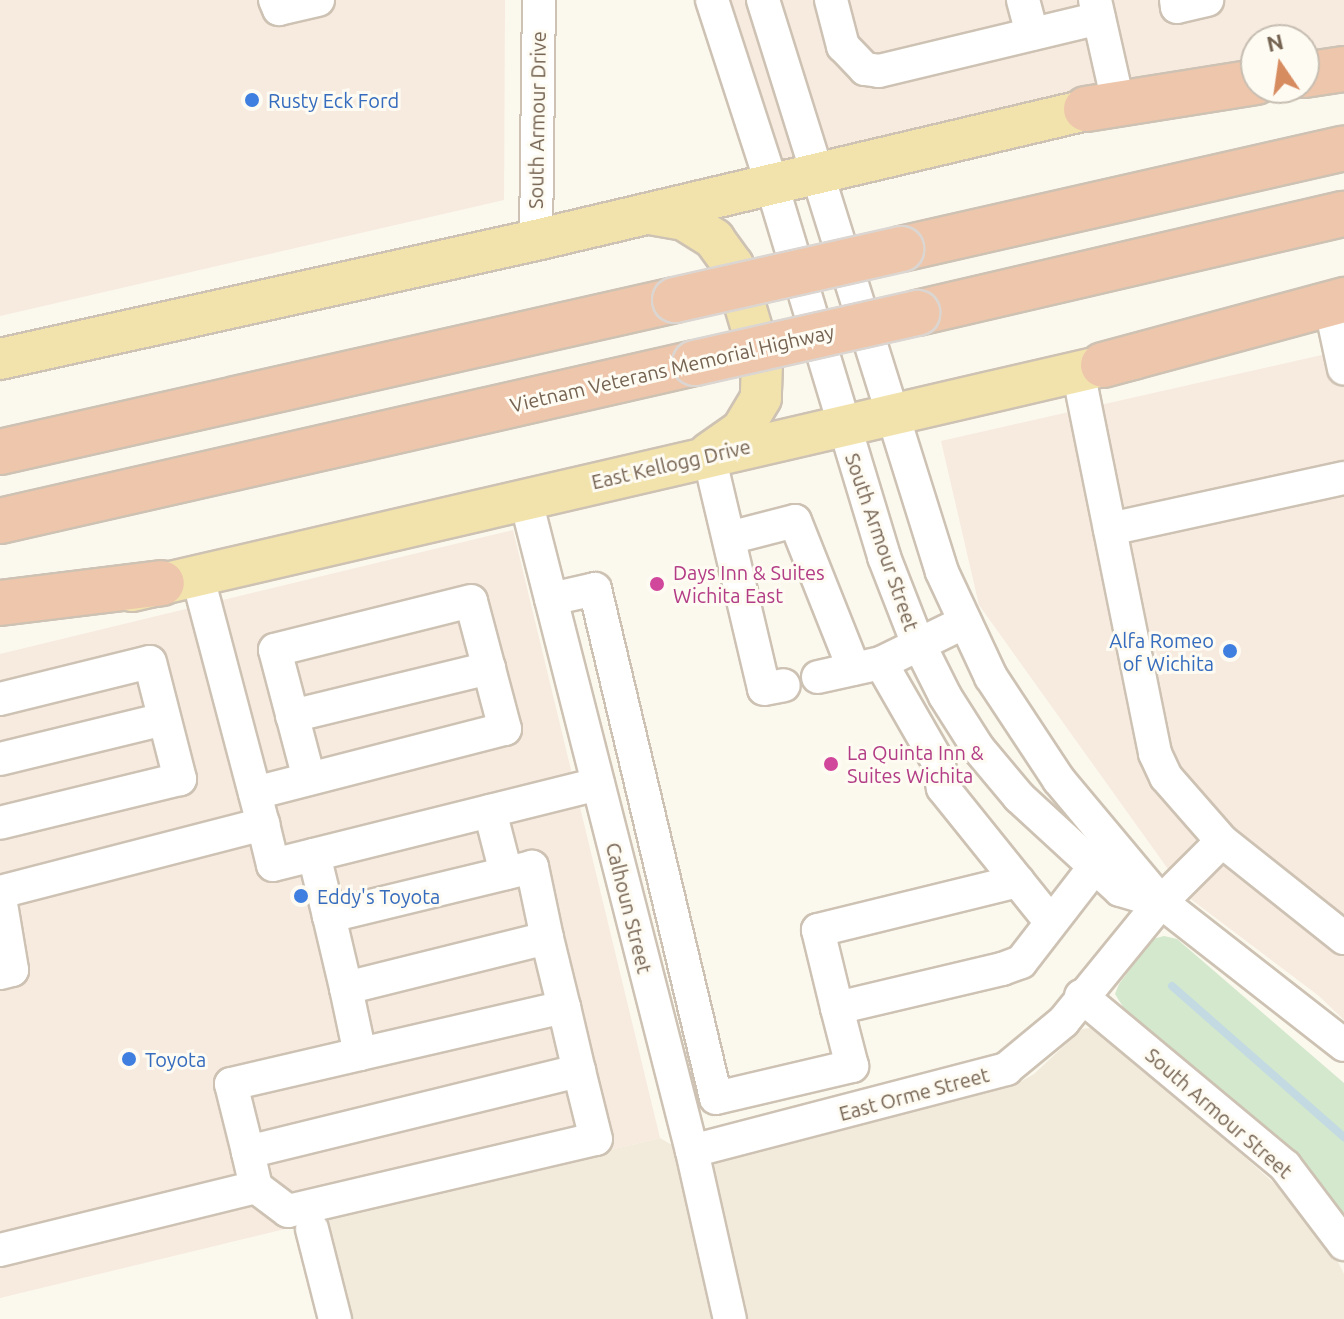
<!DOCTYPE html>
<html>
<head>
<meta charset="utf-8">
<style>
	body { margin:0 }
	#map { position:relative; width:1344px; height:1319px; overflow:hidden; background:#fbf8ed; font-family:Ubuntu,sans-serif }
	div>[style] { position:absolute }
	[style*='--x'] { left:calc(var(--x)*1px); top:calc(var(--y)*1px); width:calc(var(--w)*1px); rotate:calc(var(--a)*1deg) }
	.residential>* { inset:0; background:#f2ebdc }
	.commercial>* { inset:0; background:#f7eadf }
	.green>* { inset:0; background:#d3e8cc }
	.stream>* { height:8px; margin:-4px; padding:0 4px; transform-origin:4px; border-radius:4px; background:#c3dae3 }
	.roads { filter:drop-shadow(2px 0 #cdc2b3) drop-shadow(-2px 0 #cdc2b3) drop-shadow(0 2px #cdc2b3) drop-shadow(0 -2px #cdc2b3) }
	.minor>* { height:32px; margin:-16px; padding:0 16px; transform-origin:16px; border-radius:16px; background:#fff }
	.major>* { height:40px; margin:-20px; padding:0 20px; transform-origin:20px; border-radius:20px; background:#f2e3ad }
	.highway>* { height:44px; margin:-22px; padding:0 22px; transform-origin:22px; border-radius:22px; background:#eec6ab }
	.bridges { filter:drop-shadow(2px 0 #dbd6d2) drop-shadow(-2px 0 #dbd6d2) drop-shadow(0 2px #dbd6d2) drop-shadow(0 -2px #dbd6d2) }
	.highway-bridge>* { height:44px; margin:-22px; padding:0 22px; transform-origin:22px; border-radius:22px; background:#eec6ab }
	.dots>* { width:22px; height:22px; translate:-50% -50%; box-sizing:border-box; border:4px solid #fefbf3; border-radius:50% }
	span { translate:-50% -50%; white-space:nowrap; text-align:center; line-height:1.15; -webkit-text-stroke:6px #fefbf3; paint-order:stroke }
	.shop-label { font-size:20px; color:#366cbe }
	.left { translate:0 -50%; text-align:left }
	.right { translate:-100% -50%; text-align:right }
	.street-label { font-size:20px; color:#756351 }
	.hotel-label { font-size:20px; color:#b23c85 }
	.north { position:absolute; left:1240px; top:24px; width:80px; height:80px; box-sizing:border-box; background:#fefbf3; border:2px solid #c7beb2; border-radius:50%; rotate:347deg; font-size:22px; font-weight:700; line-height:32px; text-align:center; color:#756351 }
	.north::after { content:''; display:block; margin:auto; width:28px; height:36px; background:#d78c60; clip-path:polygon(50% 0,100% 100%,50% 72%,0 100%) }
</style>
</head>
<body>
<div id="map">
	<div class="residential">
		<div style="clip-path:polygon(1097px 1027px,1291px 1198px,1335px 1256px,1344px 1274px,1344px 1319px,352px 1319px,326px 1219px,660px 1138px,706px 1165px,1013px 1086px,1034px 1074px,1082px 1029px)"></div>
	</div>
	<div class="commercial">
		<div style="clip-path:polygon(0 0,505px 0,504px 200px,0 316px)"></div>
		<div style="clip-path:polygon(727px 0,1344px 0,1344px 49px,1304px 59px,1304px 40px,1256px 40px,1256px 70px,771px 182px)"></div>
		<div style="clip-path:polygon(1344px 350px,1344px 1020px,1319px 996px,1188px 897px,979px 605px,941px 441px)"></div>
		<div style="clip-path:polygon(513px 530px,660px 1138px,0 1298px,0 654px)"></div>
	</div>
	<div class="green">
		<div style="clip-path:polygon(1164px 936px,1177px 939px,1344px 1083px,1344px 1216px,1292px 1149px,1125px 1010px,1115px 994px,1119px 984px,1153px 939px)"></div>
	</div>
	<div class="stream">
		<div style="--x:1172;--y:986;--w:229;--a:41.3"></div>
	</div>
	<div class="roads">
		<div class="minor">
			<div style="--x:275;--y:0;--w:10;--a:66"></div>
			<div style="--x:279;--y:9;--w:40;--a:-13"></div>
			<div style="--x:712;--y:0;--w:191;--a:72"></div>
			<div style="--x:771;--y:182;--w:392;--a:73.2"></div>
			<div style="--x:884;--y:557;--w:83;--a:68.7"></div>
			<div style="--x:914;--y:634;--w:69;--a:63.4"></div>
			<div style="--x:945;--y:696;--w:62;--a:57.6"></div>
			<div style="--x:978;--y:748;--w:64;--a:50.1"></div>
			<div style="--x:1019;--y:797;--w:137;--a:42.6"></div>
			<div style="--x:1120;--y:890;--w:43;--a:16.3"></div>
			<div style="--x:763;--y:0;--w:599;--a:72.62"></div>
			<div style="--x:942;--y:572;--w:116;--a:65"></div>
			<div style="--x:991;--y:677;--w:123;--a:56.6"></div>
			<div style="--x:1059;--y:780;--w:159;--a:50.1"></div>
			<div style="--x:1161;--y:902;--w:232;--a:38"></div>
			<div style="--x:831;--y:0;--w:48;--a:75.4"></div>
			<div style="--x:843;--y:46;--w:32;--a:46"></div>
			<div style="--x:865;--y:69;--w:14;--a:8"></div>
			<div style="--x:879;--y:71;--w:226;--a:-13.5"></div>
			<div style="--x:1023;--y:0;--w:35;--a:75"></div>
			<div style="--x:1095;--y:0;--w:105;--a:77.3"></div>
			<div style="--x:1176;--y:0;--w:7;--a:82"></div>
			<div style="--x:1177;--y:7;--w:31;--a:-13"></div>
			<div style="--x:536;--y:240;--w:240;--a:-89.3"></div>
			<div style="--x:1330;--y:304;--w:66;--a:77.8"></div>
			<div style="--x:709;--y:456;--w:239;--a:76.7"></div>
			<div style="--x:764;--y:689;--w:20;--a:-11"></div>
			<div style="--x:525;--y:497;--w:675;--a:75.68"></div>
			<div style="--x:692;--y:1151;--w:172;--a:77.3"></div>
			<div style="--x:1110;--y:529;--w:239;--a:-12.3"></div>
			<div style="--x:729;--y:538;--w:68;--a:-14.4"></div>
			<div style="--x:795;--y:521;--w:159;--a:68.3"></div>
			<div style="--x:551;--y:599;--w:45;--a:-12.8"></div>
			<div style="--x:595;--y:589;--w:523;--a:76.63"></div>
			<div style="--x:716;--y:1098;--w:140;--a:-13.2"></div>
			<div style="--x:852;--y:1066;--w:60;--a:-104.5"></div>
			<div style="--x:881;--y:663;--w:116;--a:60.1"></div>
			<div style="--x:939;--y:764;--w:24;--a:81"></div>
			<div style="--x:943;--y:788;--w:171;--a:51.2"></div>
			<div style="--x:818;--y:677;--w:65;--a:-12.5"></div>
			<div style="--x:881;--y:663;--w:93;--a:-26"></div>
			<div style="--x:0;--y:699;--w:154;--a:-13.9"></div>
			<div style="--x:150;--y:662;--w:121;--a:75.6"></div>
			<div style="--x:180;--y:779;--w:185;--a:166.3"></div>
			<div style="--x:292;--y:716;--w:203;--a:-13.7"></div>
			<div style="--x:0;--y:759;--w:169;--a:-13.7"></div>
			<div style="--x:255;--y:793;--w:258;--a:-14.4"></div>
			<div style="--x:505;--y:729;--w:132;--a:-104.9"></div>
			<div style="--x:471;--y:601;--w:202;--a:166"></div>
			<div style="--x:275;--y:650;--w:133;--a:75.2"></div>
			<div style="--x:490;--y:811;--w:64;--a:75.5"></div>
			<div style="--x:263;--y:824;--w:42;--a:76.3"></div>
			<div style="--x:273;--y:865;--w:335;--a:-14"></div>
			<div style="--x:1222;--y:841;--w:156;--a:38.5"></div>
			<div style="--x:1018;--y:881;--w:206;--a:166.2"></div>
			<div style="--x:818;--y:930;--w:80;--a:76.3"></div>
			<div style="--x:837;--y:1008;--w:170;--a:-13.3"></div>
			<div style="--x:1002;--y:969;--w:20;--a:-20"></div>
			<div style="--x:1021;--y:962;--w:139;--a:-52.3"></div>
			<div style="--x:0;--y:892;--w:272;--a:-14.5"></div>
			<div style="--x:263;--y:824;--w:259;--a:-104.8"></div>
			<div style="--x:0;--y:898;--w:73;--a:80.5"></div>
			<div style="--x:12;--y:970;--w:12;--a:166"></div>
			<div style="--x:329;--y:916;--w:74;--a:76.7"></div>
			<div style="--x:547;--y:938;--w:71;--a:76.2"></div>
			<div style="--x:1081;--y:996;--w:266;--a:39.8"></div>
			<div style="--x:1285;--y:1166;--w:98;--a:52.9"></div>
			<div style="--x:692;--y:1151;--w:325;--a:-14.6"></div>
			<div style="--x:1006;--y:1069;--w:74;--a:-39.5"></div>
			<div style="--x:1063;--y:1022;--w:155;--a:-50.8"></div>
			<div style="--x:1161;--y:902;--w:86;--a:-45"></div>
			<div style="--x:1222;--y:841;--w:85;--a:-131.2"></div>
			<div style="--x:1166;--y:777;--w:26;--a:-115"></div>
			<div style="--x:1155;--y:753;--w:390;--a:-101.4"></div>
			<div style="--x:248;--y:1152;--w:70;--a:-104"></div>
			<div style="--x:231;--y:1084;--w:132;--a:-13.1"></div>
			<div style="--x:256;--y:1187;--w:40;--a:37"></div>
			<div style="--x:288;--y:1211;--w:316;--a:-13.2"></div>
			<div style="--x:596;--y:1139;--w:70;--a:-104"></div>
			<div style="--x:312;--y:1229;--w:93;--a:75.7"></div>
			<div style="--x:0;--y:1250;--w:264;--a:-13.8"></div>
			<div style="--x:256;--y:1187;--w:36;--a:-103"></div>
			<div style="--x:248;--y:1152;--w:341;--a:-13.8"></div>
			<div style="--x:579;--y:1071;--w:66;--a:-103.2"></div>
			<div style="--x:564;--y:1007;--w:209;--a:167"></div>
			<div style="--x:360;--y:1054;--w:67;--a:-102"></div>
			<div style="--x:346;--y:988;--w:207;--a:-14"></div>
			<div style="--x:547;--y:938;--w:73;--a:-101.9"></div>
			<div style="--x:532;--y:867;--w:209;--a:166.4"></div>
			<div style="--x:329;--y:916;--w:63;--a:-103.8"></div>
		</div>
		<div class="major">
			<div style="--x:650;--y:214;--w:35;--a:10"></div>
			<div style="--x:684;--y:220;--w:36;--a:32"></div>
			<div style="--x:714;--y:239;--w:32;--a:54"></div>
			<div style="--x:733;--y:265;--w:102;--a:73.5"></div>
			<div style="--x:762;--y:363;--w:35;--a:92"></div>
			<div style="--x:761;--y:398;--w:37;--a:121"></div>
			<div style="--x:742;--y:430;--w:40;--a:145.1"></div>
			<div style="--x:0;--y:359;--w:549;--a:-12.52"></div>
			<div style="--x:536;--y:240;--w:600;--a:-13.3"></div>
			<div style="--x:132;--y:591;--w:1028;--a:-13.05"></div>
		</div>
		<div class="highway">
			<div style="--x:1304;--y:75;--w:40;--a:-8.5"></div>
			<div style="--x:1086;--y:109;--w:172;--a:-9"></div>
			<div style="--x:901;--y:249;--w:454;--a:-12.8"></div>
			<div style="--x:917;--y:313;--w:438;--a:-13.1"></div>
			<div style="--x:1103;--y:365;--w:250;--a:-15.1"></div>
			<div style="--x:0;--y:452;--w:692;--a:-12.69"></div>
			<div style="--x:0;--y:521;--w:713;--a:-12.81"></div>
			<div style="--x:0;--y:603;--w:163;--a:-7"></div>
		</div>
	</div>
	<div class="bridges">
		<div class="highway-bridge">
			<div style="--x:675;--y:300;--w:232;--a:-12.7"></div>
			<div style="--x:695;--y:363;--w:228;--a:-12.7"></div>
		</div>
	</div>
	<div class="dots">
		<div style="left:252px;top:100px;background:#3f7fe0"></div>
		<div style="left:657px;top:584px;background:#d1479c"></div>
		<div style="left:1230px;top:651px;background:#3f7fe0"></div>
		<div style="left:831px;top:764px;background:#d1479c"></div>
		<div style="left:301px;top:896px;background:#3f7fe0"></div>
		<div style="left:129px;top:1059px;background:#3f7fe0"></div>
	</div>
	<div class="shop-label">
		<span class="left" style="left:268px;top:100px">Rusty Eck Ford</span>
		<span class="right" style="left:1214px;top:652px">Alfa Romeo<br>of Wichita</span>
		<span class="left" style="left:317px;top:896px">Eddy's Toyota</span>
		<span class="left" style="left:145px;top:1059px">Toyota</span>
	</div>
	<div class="street-label">
		<span style="left:537px;top:120px;rotate:-89deg">South Armour Drive</span>
		<span style="left:672px;top:368px;rotate:-13deg">Vietnam Veterans Memorial Highway</span>
		<span style="left:671px;top:464px;rotate:-13deg">East Kellogg Drive</span>
		<span style="left:882px;top:542px;rotate:71deg">South Armour Street</span>
		<span style="left:629px;top:908px;rotate:76deg">Calhoun Street</span>
		<span style="left:914px;top:1094px;rotate:-15deg">East Orme Street</span>
		<span style="left:1219px;top:1113px;rotate:41deg">South Armour Street</span>
	</div>
	<div class="hotel-label">
		<span class="left" style="left:673px;top:584px">Days Inn &amp; Suites<br>Wichita East</span>
		<span class="left" style="left:847px;top:764px">La Quinta Inn &amp;<br>Suites Wichita</span>
	</div>
	<div class="north">N</div>
</div>
</body>
</html>
